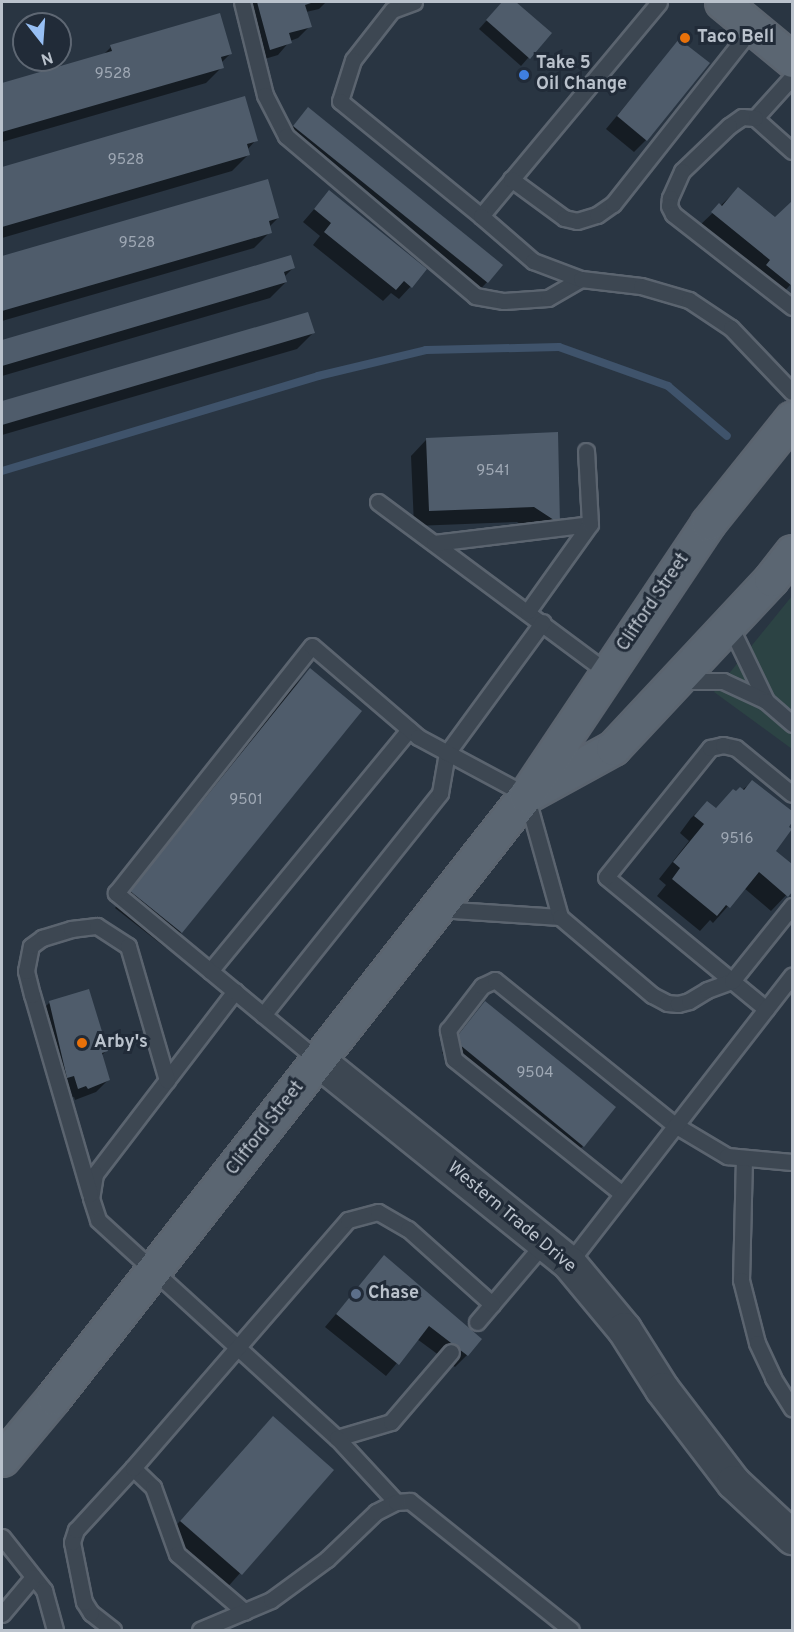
<!DOCTYPE html>
<html>
<head>
<meta charset="utf-8">
<style>
	body { margin:0 }
	#map { position:relative; width:794px; height:1632px; overflow:hidden; background:#293542; font-family:Overpass,sans-serif }
	div>[style] { position:absolute }
	[style*='--x'] { left:calc(var(--x)*1px); top:calc(var(--y)*1px); width:calc(var(--w)*1px); rotate:calc(var(--a)*1deg) }
	.green>* { inset:0; background:#2c4344 }
	.shadow>* { inset:0; background:#0007 }
	.stream>* { height:8px; margin:-4px; padding:0 4px; transform-origin:4px; border-radius:4px; background:#3f536b }
	.building>* { inset:0; background:#4f5c6b }
	.roads { filter:drop-shadow(2px 0 #5b646f) drop-shadow(-2px 0 #5b646f) drop-shadow(0 2px #5b646f) drop-shadow(0 -2px #5b646f) }
	.service>* { height:15px; margin:-7.5px; padding:0 7.5px; transform-origin:7.5px; border-radius:7.5px; background:#3d4752 }
	.tertiary>* { height:33px; margin:-16.5px; padding:0 16.5px; transform-origin:16.5px; border-radius:16.5px; background:#3d4752 }
	.primary>* { height:33px; margin:-16.5px; padding:0 16.5px; transform-origin:16.5px; border-radius:16.5px; background:#5b6672 }
	.dots>* { width:16px; height:16px; translate:-50% -50%; box-sizing:border-box; border:3px solid #212b38; border-radius:50% }
	span { translate:-50% -50%; white-space:nowrap; text-align:center; line-height:1.15; -webkit-text-stroke:6px #212b38; paint-order:stroke }
	.number-label { font-size:15px; color:#9fa8b4 }
	.number-label span { -webkit-text-stroke-width:0 }
	.poi-label { font-size:18px; color:#bac2cc; font-weight:700 }
	.left { translate:0 -50%; text-align:left }
	.street-label { font-size:18px; color:#bac2cc }
	.frame { position:absolute; inset:0; border:3px solid #bac2cc; pointer-events:none }
	.north { position:absolute; left:12px; top:12px; width:60px; height:60px; box-sizing:border-box; background:#212b38; border:2px solid #5e6773; border-radius:50%; rotate:163deg; font-size:16px; font-weight:700; line-height:24px; text-align:center; color:#bac2cc }
	.north::after { content:''; display:block; margin:auto; width:21px; height:27px; background:#97bff4; clip-path:polygon(50% 0,100% 100%,50% 72%,0 100%) }
</style>
</head>
<body>
<div id="map">
	<div class="green">
		<div style="clip-path:polygon(792px 596px,792px 749px,714px 692px)"></div>
	</div>
	<div class="shadow">
		<div style="clip-path:polygon(241px 2px,326px 2px,319px 9px,306px 12px,310px 26px,298px 38px,290px 41px,278px 55px,258px 61px)"></div>
		<div style="clip-path:polygon(503px 2px,514px 2px,550px 33px,521px 66px,479px 29px)"></div>
		<div style="clip-path:polygon(679px 41px,646px 140px,634px 152px,606px 129px)"></div>
		<div style="clip-path:polygon(111px 47px,230px 54px,221px 63px,222px 67px,206px 83px,2px 142px,2px 85px,102px 56px)"></div>
		<div style="clip-path:polygon(244px 98px,256px 140px,247px 150px,248px 155px,232px 171px,2px 238px,2px 168px)"></div>
		<div style="clip-path:polygon(308px 109px,487px 282px,475px 295px,282px 139px)"></div>
		<div style="clip-path:polygon(267px 180px,278px 218px,269px 227px,270px 232px,254px 248px,2px 321px,2px 257px)"></div>
		<div style="clip-path:polygon(738px 189px,775px 219px,792px 202px,792px 283px,779px 297px,759px 273px,700px 225px)"></div>
		<div style="clip-path:polygon(329px 192px,411px 286px,399px 299px,391px 293px,383px 301px,313px 245px,320px 236px,303px 222px)"></div>
		<div style="clip-path:polygon(290px 257px,293px 268px,284px 277px,286px 282px,270px 298px,2px 376px,2px 341px)"></div>
		<div style="clip-path:polygon(307px 313px,313px 333px,297px 349px,2px 435px,2px 402px)"></div>
		<div style="clip-path:polygon(557px 434px,559px 523px,543px 539px,517px 522px,414px 526px,411px 456px,426px 440px)"></div>
		<div style="clip-path:polygon(310px 670px,360px 711px,181px 932px,166px 948px,115px 908px,294px 686px)"></div>
		<div style="clip-path:polygon(753px 782px,792px 813px,792px 820px,774px 851px,792px 866px,792px 889px,771px 911px,744px 888px,713px 923px,710px 920px,700px 931px,657px 896px,666px 885px,659px 879px,689px 841px,680px 833px,691px 818px,707px 803px,715px 809px)"></div>
		<div style="clip-path:polygon(49px 1003px,107px 1050px,101px 1056px,108px 1080px,96px 1092px,75px 1100px,74px 1097px,65px 1100px,37px 1015px)"></div>
		<div style="clip-path:polygon(485px 1003px,583px 1146px,571px 1158px,442px 1053px)"></div>
		<div style="clip-path:polygon(384px 1257px,467px 1355px,455px 1367px,417px 1339px,386px 1376px,325px 1327px)"></div>
		<div style="clip-path:polygon(257px 1434px,332px 1470px,225px 1590px,165px 1538px)"></div>
	</div>
	<div class="stream">
		<div style="--x:2;--y:471;--w:330;--a:-16.7"></div>
		<div style="--x:318;--y:376;--w:111;--a:-13.5"></div>
		<div style="--x:426;--y:350;--w:133;--a:-1.3"></div>
		<div style="--x:559;--y:347;--w:116;--a:19.7"></div>
		<div style="--x:668;--y:386;--w:77;--a:40.3"></div>
	</div>
	<div class="building">
		<div style="clip-path:polygon(257px 2px,314px 2px,305px 5px,312px 27px,289px 33px,292px 43px,270px 50px)"></div>
		<div style="clip-path:polygon(502px 2px,516px 2px,552px 33px,530px 59px,486px 20px)"></div>
		<div style="clip-path:polygon(220px 13px,232px 54px,221px 57px,224px 68px,2px 132px,2px 83px,112px 51px,110px 45px)"></div>
		<div style="clip-path:polygon(679px 39px,710px 63px,647px 141px,617px 116px)"></div>
		<div style="clip-path:polygon(245px 96px,258px 141px,247px 144px,250px 155px,2px 227px,2px 167px)"></div>
		<div style="clip-path:polygon(308px 107px,503px 265px,488px 283px,293px 126px)"></div>
		<div style="clip-path:polygon(268px 179px,279px 218px,269px 221px,272px 233px,2px 311px,2px 256px)"></div>
		<div style="clip-path:polygon(738px 187px,775px 217px,792px 201px,792px 286px,766px 265px,770px 260px,711px 212px,719px 203px,722px 206px)"></div>
		<div style="clip-path:polygon(329px 190px,427px 269px,412px 288px,404px 281px,396px 290px,324px 232px,331px 223px,314px 209px)"></div>
		<div style="clip-path:polygon(291px 255px,295px 268px,284px 272px,287px 282px,2px 366px,2px 340px)"></div>
		<div style="clip-path:polygon(308px 312px,315px 333px,2px 425px,2px 401px)"></div>
		<div style="clip-path:polygon(558px 432px,560px 524px,534px 507px,429px 511px,426px 438px)"></div>
		<div style="clip-path:polygon(310px 668px,362px 711px,182px 933px,130px 891px)"></div>
		<div style="clip-path:polygon(752px 780px,792px 811px,792px 822px,789px 827px,792px 829px,776px 851px,792px 864px,792px 892px,788px 897px,759px 872px,730px 908px,726px 905px,717px 916px,672px 879px,680px 868px,673px 862px,704px 824px,694px 816px,707px 801px,716px 808px,733px 789px,736px 791px,740px 787px,744px 790px)"></div>
		<div style="clip-path:polygon(89px 989px,108px 1051px,102px 1053px,110px 1080px,88px 1089px,86px 1086px,78px 1089px,74px 1076px,67px 1078px,49px 1001px)"></div>
		<div style="clip-path:polygon(485px 1001px,616px 1107px,584px 1147px,454px 1040px)"></div>
		<div style="clip-path:polygon(384px 1255px,482px 1339px,468px 1356px,429px 1326px,399px 1365px,336px 1314px)"></div>
		<div style="clip-path:polygon(273px 1416px,334px 1470px,242px 1575px,180px 1521px)"></div>
	</div>
	<div class="roads">
		<div class="service">
			<div style="--x:242;--y:2;--w:96;--a:76.1"></div>
			<div style="--x:265;--y:95;--w:46;--a:62.9"></div>
			<div style="--x:286;--y:136;--w:248;--a:40.2"></div>
			<div style="--x:475;--y:296;--w:29;--a:10"></div>
			<div style="--x:504;--y:301;--w:44;--a:-3.9"></div>
			<div style="--x:548;--y:298;--w:38;--a:-30"></div>
			<div style="--x:414;--y:2;--w:23;--a:160"></div>
			<div style="--x:392;--y:10;--w:63;--a:128"></div>
			<div style="--x:353;--y:60;--w:43;--a:107.6"></div>
			<div style="--x:340;--y:101;--w:182;--a:39.2"></div>
			<div style="--x:481;--y:216;--w:278;--a:-50.2"></div>
			<div style="--x:755;--y:118;--w:55;--a:-47.9"></div>
			<div style="--x:792;--y:151;--w:50;--a:-138.3"></div>
			<div style="--x:755;--y:118;--w:13;--a:-176"></div>
			<div style="--x:742;--y:117;--w:16;--a:145"></div>
			<div style="--x:729;--y:126;--w:65;--a:136.2"></div>
			<div style="--x:682;--y:171;--w:30;--a:114"></div>
			<div style="--x:670;--y:198;--w:8;--a:97"></div>
			<div style="--x:669;--y:206;--w:9;--a:63"></div>
			<div style="--x:673;--y:214;--w:151;--a:38"></div>
			<div style="--x:511;--y:179;--w:66;--a:36.3"></div>
			<div style="--x:564;--y:218;--w:13;--a:13"></div>
			<div style="--x:577;--y:221;--w:21;--a:-17"></div>
			<div style="--x:597;--y:215;--w:19;--a:-35"></div>
			<div style="--x:613;--y:204;--w:226;--a:-51.7"></div>
			<div style="--x:481;--y:216;--w:69;--a:40.9"></div>
			<div style="--x:533;--y:261;--w:51;--a:20.6"></div>
			<div style="--x:581;--y:279;--w:60;--a:6.7"></div>
			<div style="--x:641;--y:286;--w:50;--a:16.3"></div>
			<div style="--x:689;--y:300;--w:50;--a:33.7"></div>
			<div style="--x:731;--y:328;--w:88;--a:46.4"></div>
			<div style="--x:378;--y:502;--w:285;--a:36.6"></div>
			<div style="--x:434;--y:543;--w:157;--a:-6.9"></div>
			<div style="--x:528;--y:611;--w:107;--a:-54.5"></div>
			<div style="--x:590;--y:524;--w:73;--a:-93.1"></div>
			<div style="--x:729;--y:624;--w:85;--a:64.3"></div>
			<div style="--x:679;--y:681;--w:44;--a:0"></div>
			<div style="--x:723;--y:681;--w:47;--a:24.9"></div>
			<div style="--x:766;--y:701;--w:35;--a:41"></div>
			<div style="--x:438;--y:909;--w:122;--a:3.8"></div>
			<div style="--x:210;--y:971;--w:313;--a:-50.5"></div>
			<div style="--x:235;--y:991;--w:230;--a:127.4"></div>
			<div style="--x:95;--y:1174;--w:24;--a:99"></div>
			<div style="--x:91;--y:1198;--w:23;--a:72"></div>
			<div style="--x:98;--y:1220;--w:323;--a:42.4"></div>
			<div style="--x:337;--y:1438;--w:56;--a:-16.5"></div>
			<div style="--x:391;--y:1422;--w:92;--a:-49.4"></div>
			<div style="--x:766;--y:1009;--w:207;--a:-140.5"></div>
			<div style="--x:606;--y:877;--w:166;--a:-51.1"></div>
			<div style="--x:710;--y:748;--w:13;--a:-13"></div>
			<div style="--x:723;--y:745;--w:13;--a:13"></div>
			<div style="--x:736;--y:748;--w:72;--a:39.4"></div>
			<div style="--x:263;--y:1015;--w:284;--a:-51.4"></div>
			<div style="--x:440;--y:793;--w:41;--a:-80.1"></div>
			<div style="--x:447;--y:753;--w:162;--a:-53.8"></div>
			<div style="--x:319;--y:1061;--w:264;--a:-140.4"></div>
			<div style="--x:116;--y:893;--w:315;--a:-51.6"></div>
			<div style="--x:312;--y:646;--w:140;--a:40.6"></div>
			<div style="--x:418;--y:737;--w:123;--a:28.2"></div>
			<div style="--x:526;--y:795;--w:127;--a:74.4"></div>
			<div style="--x:560;--y:917;--w:121;--a:40.3"></div>
			<div style="--x:652;--y:995;--w:17;--a:28"></div>
			<div style="--x:667;--y:1003;--w:11;--a:5"></div>
			<div style="--x:678;--y:1004;--w:11;--a:-15"></div>
			<div style="--x:689;--y:1001;--w:21;--a:-31"></div>
			<div style="--x:707;--y:990;--w:27;--a:-20"></div>
			<div style="--x:732;--y:981;--w:96;--a:-51.3"></div>
			<div style="--x:744;--y:1158;--w:122;--a:91.4"></div>
			<div style="--x:741;--y:1280;--w:65;--a:75.7"></div>
			<div style="--x:757;--y:1343;--w:38;--a:65"></div>
			<div style="--x:773;--y:1378;--w:36;--a:58"></div>
			<div style="--x:621;--y:1193;--w:214;--a:-141.3"></div>
			<div style="--x:454;--y:1059;--w:30;--a:-102"></div>
			<div style="--x:448;--y:1030;--w:56;--a:-52.3"></div>
			<div style="--x:482;--y:986;--w:14;--a:-25"></div>
			<div style="--x:495;--y:980;--w:231;--a:38.9"></div>
			<div style="--x:675;--y:1125;--w:61;--a:30.8"></div>
			<div style="--x:727;--y:1156;--w:65;--a:5.3"></div>
			<div style="--x:90;--y:1194;--w:207;--a:-106.2"></div>
			<div style="--x:32;--y:995;--w:25;--a:-104"></div>
			<div style="--x:26;--y:971;--w:25;--a:-79"></div>
			<div style="--x:31;--y:946;--w:14;--a:-36"></div>
			<div style="--x:42;--y:938;--w:30;--a:-17"></div>
			<div style="--x:71;--y:929;--w:26;--a:-7"></div>
			<div style="--x:97;--y:926;--w:37;--a:33"></div>
			<div style="--x:128;--y:946;--w:140;--a:73.8"></div>
			<div style="--x:569;--y:1263;--w:364;--a:-52.2"></div>
			<div style="--x:477;--y:1322;--w:104;--a:-49.7"></div>
			<div style="--x:337;--y:1438;--w:87;--a:47.3"></div>
			<div style="--x:133;--y:1468;--w:28;--a:44"></div>
			<div style="--x:153;--y:1487;--w:71;--a:70.3"></div>
			<div style="--x:177;--y:1554;--w:89;--a:40.5"></div>
			<div style="--x:2;--y:1537;--w:68;--a:51.6"></div>
			<div style="--x:44;--y:1590;--w:41;--a:74.6"></div>
			<div style="--x:2;--y:1614;--w:48;--a:-50"></div>
			<div style="--x:113;--y:1630;--w:28;--a:-142"></div>
			<div style="--x:91;--y:1613;--w:13;--a:-122"></div>
			<div style="--x:84;--y:1602;--w:61;--a:-101.3"></div>
			<div style="--x:72;--y:1542;--w:13;--a:-72"></div>
			<div style="--x:76;--y:1530;--w:84;--a:-47.4"></div>
			<div style="--x:133;--y:1468;--w:328;--a:-49.1"></div>
			<div style="--x:348;--y:1220;--w:31;--a:-15"></div>
			<div style="--x:378;--y:1212;--w:34;--a:30"></div>
			<div style="--x:408;--y:1229;--w:113;--a:41.8"></div>
			<div style="--x:200;--y:1630;--w:77;--a:-22.9"></div>
			<div style="--x:271;--y:1600;--w:69;--a:-36.2"></div>
			<div style="--x:327;--y:1559;--w:68;--a:-43.8"></div>
			<div style="--x:376;--y:1512;--w:22;--a:-27"></div>
			<div style="--x:396;--y:1502;--w:14;--a:-4"></div>
			<div style="--x:410;--y:1501;--w:206;--a:38.7"></div>
		</div>
		<div class="tertiary">
			<div style="--x:319;--y:1061;--w:321;--a:38.9"></div>
			<div style="--x:569;--y:1263;--w:86;--a:50.2"></div>
			<div style="--x:624;--y:1329;--w:71;--a:57.7"></div>
			<div style="--x:662;--y:1389;--w:117;--a:52.6"></div>
			<div style="--x:733;--y:1482;--w:81;--a:43"></div>
		</div>
		<div class="primary">
			<div style="--x:722;--y:2;--w:91;--a:39.6"></div>
			<div style="--x:531;--y:793;--w:94;--a:-28.8"></div>
			<div style="--x:613;--y:748;--w:231;--a:-46.9"></div>
			<div style="--x:771;--y:579;--w:34;--a:-52"></div>
			<div style="--x:2;--y:1459;--w:80;--a:-50.1"></div>
			<div style="--x:53;--y:1398;--w:766;--a:-51.89"></div>
			<div style="--x:526;--y:795;--w:327;--a:-56.2"></div>
			<div style="--x:708;--y:523;--w:134;--a:-51.3"></div>
		</div>
	</div>
	<div class="dots">
		<div style="left:685px;top:38px;background:#e8710a"></div>
		<div style="left:524px;top:75px;background:#3f7fe0"></div>
		<div style="left:82px;top:1043px;background:#e8710a"></div>
		<div style="left:356px;top:1294px;background:#5c6f8a"></div>
	</div>
	<div class="number-label">
		<span style="left:113px;top:75px">9528</span>
		<span style="left:126px;top:161px">9528</span>
		<span style="left:137px;top:244px">9528</span>
		<span style="left:493px;top:472px">9541</span>
		<span style="left:246px;top:801px">9501</span>
		<span style="left:737px;top:840px">9516</span>
		<span style="left:535px;top:1074px">9504</span>
	</div>
	<div class="poi-label">
		<span class="left" style="left:697px;top:38px">Taco Bell</span>
		<span class="left" style="left:536px;top:75px">Take 5<br>Oil Change</span>
		<span class="left" style="left:94px;top:1043px">Arby's</span>
		<span class="left" style="left:368px;top:1294px">Chase</span>
	</div>
	<div class="street-label">
		<span style="left:654px;top:603px;rotate:-56deg">Clifford Street</span>
		<span style="left:266px;top:1129px;rotate:-52deg">Clifford Street</span>
		<span style="left:511px;top:1218px;rotate:40deg">Western Trade Drive</span>
	</div>
	<div class="frame"></div>
	<div class="north">N</div>
</div>
</body>
</html>
